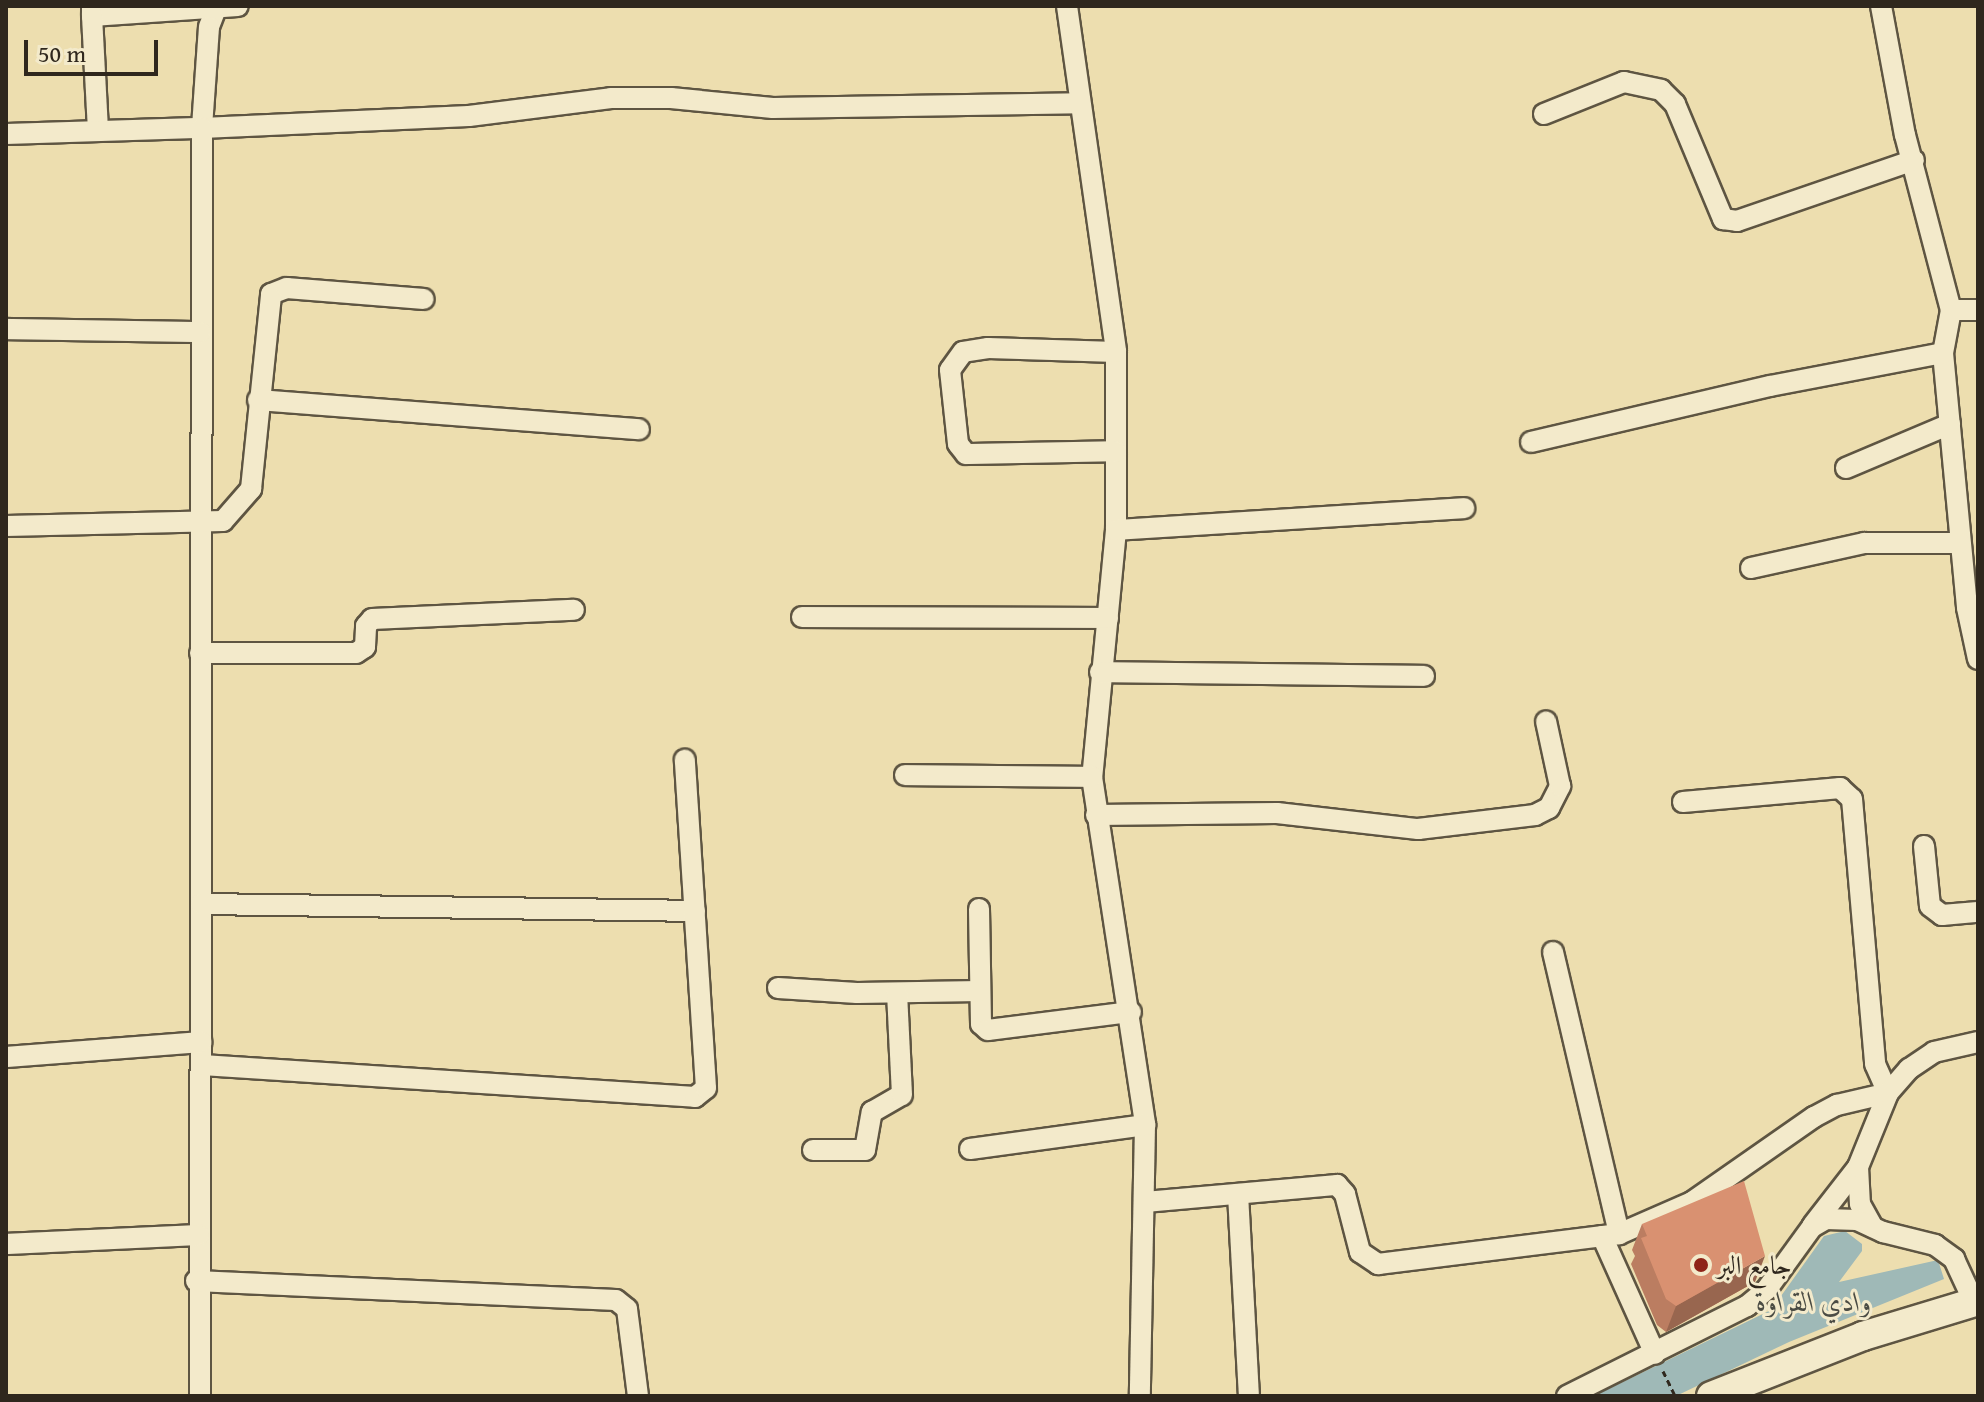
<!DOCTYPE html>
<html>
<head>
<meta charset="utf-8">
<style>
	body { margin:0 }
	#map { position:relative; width:1984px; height:1402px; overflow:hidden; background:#eddeaf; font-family:"Gentium Book Plus",Amiri,serif }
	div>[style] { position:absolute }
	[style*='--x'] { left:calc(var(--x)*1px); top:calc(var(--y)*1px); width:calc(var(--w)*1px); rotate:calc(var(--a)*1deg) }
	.water>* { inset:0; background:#9fb9b7 }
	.path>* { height:3px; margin-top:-1.5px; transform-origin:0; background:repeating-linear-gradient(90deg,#2f271d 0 6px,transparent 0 10px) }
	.roads { filter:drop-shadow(2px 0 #5e5542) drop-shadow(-2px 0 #5e5542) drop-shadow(0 2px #5e5542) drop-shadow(0 -2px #5e5542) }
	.minor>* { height:20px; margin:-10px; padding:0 10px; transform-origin:10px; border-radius:10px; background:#f3eacb }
	.secondary>* { height:28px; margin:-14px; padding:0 14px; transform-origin:14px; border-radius:14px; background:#f3eacb }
	.wall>* { inset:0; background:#bb7d61 }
	.shaded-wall>* { inset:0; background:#98664f }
	.building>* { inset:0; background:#d99171 }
	.dots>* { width:22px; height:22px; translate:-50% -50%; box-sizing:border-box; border:4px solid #f3eacb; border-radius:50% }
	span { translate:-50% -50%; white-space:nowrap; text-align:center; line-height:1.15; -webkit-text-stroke:6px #f3eacb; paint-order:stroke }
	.poi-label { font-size:26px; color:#2f271d }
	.left { translate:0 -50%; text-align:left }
	.water-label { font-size:28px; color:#4b4c44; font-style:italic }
	.frame { position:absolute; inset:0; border:8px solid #2f271d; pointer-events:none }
	.scale { position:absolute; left:24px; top:40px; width:134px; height:36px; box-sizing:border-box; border:4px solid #2f271d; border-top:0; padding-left:10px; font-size:24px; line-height:28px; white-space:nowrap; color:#2f271d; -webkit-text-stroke:6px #f3eacb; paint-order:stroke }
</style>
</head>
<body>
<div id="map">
	<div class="water">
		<div style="clip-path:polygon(1845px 1231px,1862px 1244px,1862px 1251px,1839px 1282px,1938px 1260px,1944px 1279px,1789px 1342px,1676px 1396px,1594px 1396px,1771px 1310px,1824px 1236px)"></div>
	</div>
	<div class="path">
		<div style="--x:1663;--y:1371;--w:28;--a:64"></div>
	</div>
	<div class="roads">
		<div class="minor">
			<div style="--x:92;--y:6;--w:10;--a:90"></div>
			<div style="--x:92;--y:16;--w:146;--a:-3.9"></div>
			<div style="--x:217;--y:6;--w:22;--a:111"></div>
			<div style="--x:209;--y:27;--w:101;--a:94"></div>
			<div style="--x:202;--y:128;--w:267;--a:-2.6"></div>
			<div style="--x:469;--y:116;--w:143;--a:-7.2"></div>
			<div style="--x:611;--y:98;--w:60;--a:0"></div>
			<div style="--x:671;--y:98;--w:102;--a:5.6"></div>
			<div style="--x:773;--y:108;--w:307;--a:-0.9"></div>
			<div style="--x:1067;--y:6;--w:349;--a:81.9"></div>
			<div style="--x:1116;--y:352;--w:178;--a:90"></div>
			<div style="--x:1116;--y:530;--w:248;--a:95.5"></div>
			<div style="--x:1092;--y:777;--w:352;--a:81.3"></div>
			<div style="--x:1145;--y:1125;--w:271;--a:91.1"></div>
			<div style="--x:1881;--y:6;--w:131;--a:79.5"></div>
			<div style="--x:1905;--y:135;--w:181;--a:75.3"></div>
			<div style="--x:1951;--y:310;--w:44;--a:100.5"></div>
			<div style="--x:1943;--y:353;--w:256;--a:84.6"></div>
			<div style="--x:1967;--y:608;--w:52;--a:77.8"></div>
			<div style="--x:92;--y:16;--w:115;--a:87"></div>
			<div style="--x:1544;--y:114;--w:86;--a:-21.8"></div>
			<div style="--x:1624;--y:82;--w:38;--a:12"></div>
			<div style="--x:1661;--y:90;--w:20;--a:45"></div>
			<div style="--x:1675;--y:104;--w:125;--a:67.3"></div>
			<div style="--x:1723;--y:219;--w:14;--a:8"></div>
			<div style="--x:1737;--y:221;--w:187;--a:-19"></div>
			<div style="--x:6;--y:134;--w:196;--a:-1.8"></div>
			<div style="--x:202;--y:128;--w:1268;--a:90.09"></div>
			<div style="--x:1951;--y:310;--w:27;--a:0"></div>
			<div style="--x:6;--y:329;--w:194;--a:0.9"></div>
			<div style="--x:1116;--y:352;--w:128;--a:-178.2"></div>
			<div style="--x:988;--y:348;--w:25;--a:171"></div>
			<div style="--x:963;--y:352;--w:22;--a:126"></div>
			<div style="--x:950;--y:370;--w:74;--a:83.8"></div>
			<div style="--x:958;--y:444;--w:13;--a:51"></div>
			<div style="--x:966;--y:454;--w:150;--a:-1.1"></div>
			<div style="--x:258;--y:400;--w:382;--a:4.4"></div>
			<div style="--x:1531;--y:442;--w:245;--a:-13.2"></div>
			<div style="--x:1770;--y:386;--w:176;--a:-10.8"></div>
			<div style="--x:1846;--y:468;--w:113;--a:-22.9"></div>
			<div style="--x:6;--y:526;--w:217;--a:-1.3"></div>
			<div style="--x:223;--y:521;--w:43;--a:-48.8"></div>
			<div style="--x:251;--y:489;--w:196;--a:-84.1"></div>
			<div style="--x:271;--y:294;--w:17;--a:-21"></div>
			<div style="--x:287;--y:288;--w:137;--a:4.6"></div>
			<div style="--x:1116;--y:530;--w:349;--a:-3.6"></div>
			<div style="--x:1751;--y:568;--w:116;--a:-12.5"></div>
			<div style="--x:1864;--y:543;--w:96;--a:0"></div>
			<div style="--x:802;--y:617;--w:306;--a:0.2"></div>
			<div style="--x:200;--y:653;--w:156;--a:0"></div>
			<div style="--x:356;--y:653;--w:11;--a:-34"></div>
			<div style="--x:365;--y:647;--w:21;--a:-87"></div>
			<div style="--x:366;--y:626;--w:9;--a:-49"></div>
			<div style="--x:372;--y:619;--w:202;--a:-2.6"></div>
			<div style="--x:1100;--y:672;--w:324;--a:0.7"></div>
			<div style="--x:905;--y:775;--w:187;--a:0.6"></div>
			<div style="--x:1683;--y:802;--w:158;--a:-5.1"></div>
			<div style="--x:1840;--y:788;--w:16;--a:43"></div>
			<div style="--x:1852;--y:799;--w:266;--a:85"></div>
			<div style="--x:1875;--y:1064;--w:32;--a:66"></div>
			<div style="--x:1096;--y:815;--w:181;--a:-0.6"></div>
			<div style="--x:1277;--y:813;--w:142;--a:6.5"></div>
			<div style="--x:1418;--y:829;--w:118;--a:-6.8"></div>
			<div style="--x:1535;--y:815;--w:16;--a:-27"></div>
			<div style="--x:1549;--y:808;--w:25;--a:-63"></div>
			<div style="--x:1560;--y:786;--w:66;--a:-102.2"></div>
			<div style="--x:1924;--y:846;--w:60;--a:84.3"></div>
			<div style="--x:1930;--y:906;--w:15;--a:37"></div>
			<div style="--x:1942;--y:915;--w:36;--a:-5"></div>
			<div style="--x:201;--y:904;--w:494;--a:0.8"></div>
			<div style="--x:979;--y:909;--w:115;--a:89"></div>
			<div style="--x:981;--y:1024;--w:9;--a:41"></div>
			<div style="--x:988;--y:1030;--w:144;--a:-7.2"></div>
			<div style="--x:1553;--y:952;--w:290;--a:76.8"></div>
			<div style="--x:778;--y:988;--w:79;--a:3.6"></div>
			<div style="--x:857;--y:993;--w:123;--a:-0.9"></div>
			<div style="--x:6;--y:1057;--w:196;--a:-4.4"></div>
			<div style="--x:202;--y:1065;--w:494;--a:3.7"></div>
			<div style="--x:695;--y:1097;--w:14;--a:-39"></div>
			<div style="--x:706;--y:1088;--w:329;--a:-93.7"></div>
			<div style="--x:970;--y:1149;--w:177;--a:-7.8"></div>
			<div style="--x:813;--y:1150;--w:52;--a:0"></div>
			<div style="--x:865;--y:1150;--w:39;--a:-80"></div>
			<div style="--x:872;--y:1112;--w:34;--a:-30"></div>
			<div style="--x:902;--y:1095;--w:102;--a:-92.8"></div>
			<div style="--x:1858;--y:1167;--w:37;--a:87"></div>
			<div style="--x:1860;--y:1204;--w:26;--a:61"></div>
			<div style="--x:1238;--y:1194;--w:202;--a:86.9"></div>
			<div style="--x:1145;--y:1202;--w:193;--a:-5.1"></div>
			<div style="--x:1337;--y:1185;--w:12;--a:48"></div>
			<div style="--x:1345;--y:1194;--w:60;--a:75.5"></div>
			<div style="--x:1360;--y:1252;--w:22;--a:34"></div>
			<div style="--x:1378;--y:1264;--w:243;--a:-7.1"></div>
			<div style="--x:1619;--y:1234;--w:80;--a:-23.7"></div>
			<div style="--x:1692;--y:1202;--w:149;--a:-34.9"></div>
			<div style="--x:1814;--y:1117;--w:26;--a:-28"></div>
			<div style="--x:1837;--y:1105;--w:52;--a:-13.2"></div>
			<div style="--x:1813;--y:1225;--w:73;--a:-52.2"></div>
			<div style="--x:1858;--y:1167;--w:80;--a:-67.9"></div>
			<div style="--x:1888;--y:1093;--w:32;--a:-49"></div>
			<div style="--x:1909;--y:1069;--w:30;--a:-34"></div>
			<div style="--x:1934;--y:1052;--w:45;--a:-12.8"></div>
			<div style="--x:1602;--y:1236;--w:129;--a:65.8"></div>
			<div style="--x:6;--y:1244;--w:193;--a:-2.7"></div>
			<div style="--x:196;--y:1281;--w:420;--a:2.6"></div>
			<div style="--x:616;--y:1300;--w:14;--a:39"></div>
			<div style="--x:627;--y:1309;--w:88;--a:82.8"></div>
			<div style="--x:1567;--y:1396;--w:201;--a:-26.6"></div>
			<div style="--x:1747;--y:1306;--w:26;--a:-40"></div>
			<div style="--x:1767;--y:1289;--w:77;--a:-54"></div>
			<div style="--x:1812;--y:1227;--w:16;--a:-30"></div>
			<div style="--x:1826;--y:1219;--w:31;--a:2"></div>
			<div style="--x:1857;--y:1220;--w:29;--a:25"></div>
			<div style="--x:1883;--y:1232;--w:54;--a:14"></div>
			<div style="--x:1935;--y:1245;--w:24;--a:36"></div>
			<div style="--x:1954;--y:1259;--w:47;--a:65.1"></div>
		</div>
		<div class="secondary">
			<div style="--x:1711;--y:1396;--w:163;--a:-21.5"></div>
			<div style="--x:1863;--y:1336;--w:120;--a:-16.9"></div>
		</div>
	</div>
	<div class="wall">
		<div style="clip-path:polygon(1642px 1224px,1755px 1282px,1666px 1332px,1657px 1325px,1631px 1264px,1635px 1256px,1632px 1250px)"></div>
	</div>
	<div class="shaded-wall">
		<div style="clip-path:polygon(1765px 1256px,1755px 1282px,1666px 1332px,1676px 1306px)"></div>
	</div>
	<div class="building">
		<div style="clip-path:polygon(1744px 1181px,1765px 1256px,1676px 1306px,1666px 1299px,1641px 1238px,1647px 1236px,1642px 1224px)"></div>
	</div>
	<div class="dots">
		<div style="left:1701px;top:1265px;background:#8f2418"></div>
	</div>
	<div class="poi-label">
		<span class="left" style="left:1717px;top:1265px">جامع البر</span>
	</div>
	<div class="water-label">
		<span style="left:1814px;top:1301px">وادي القراوة</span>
	</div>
	<div class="frame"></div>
	<div class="scale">50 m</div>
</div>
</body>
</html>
